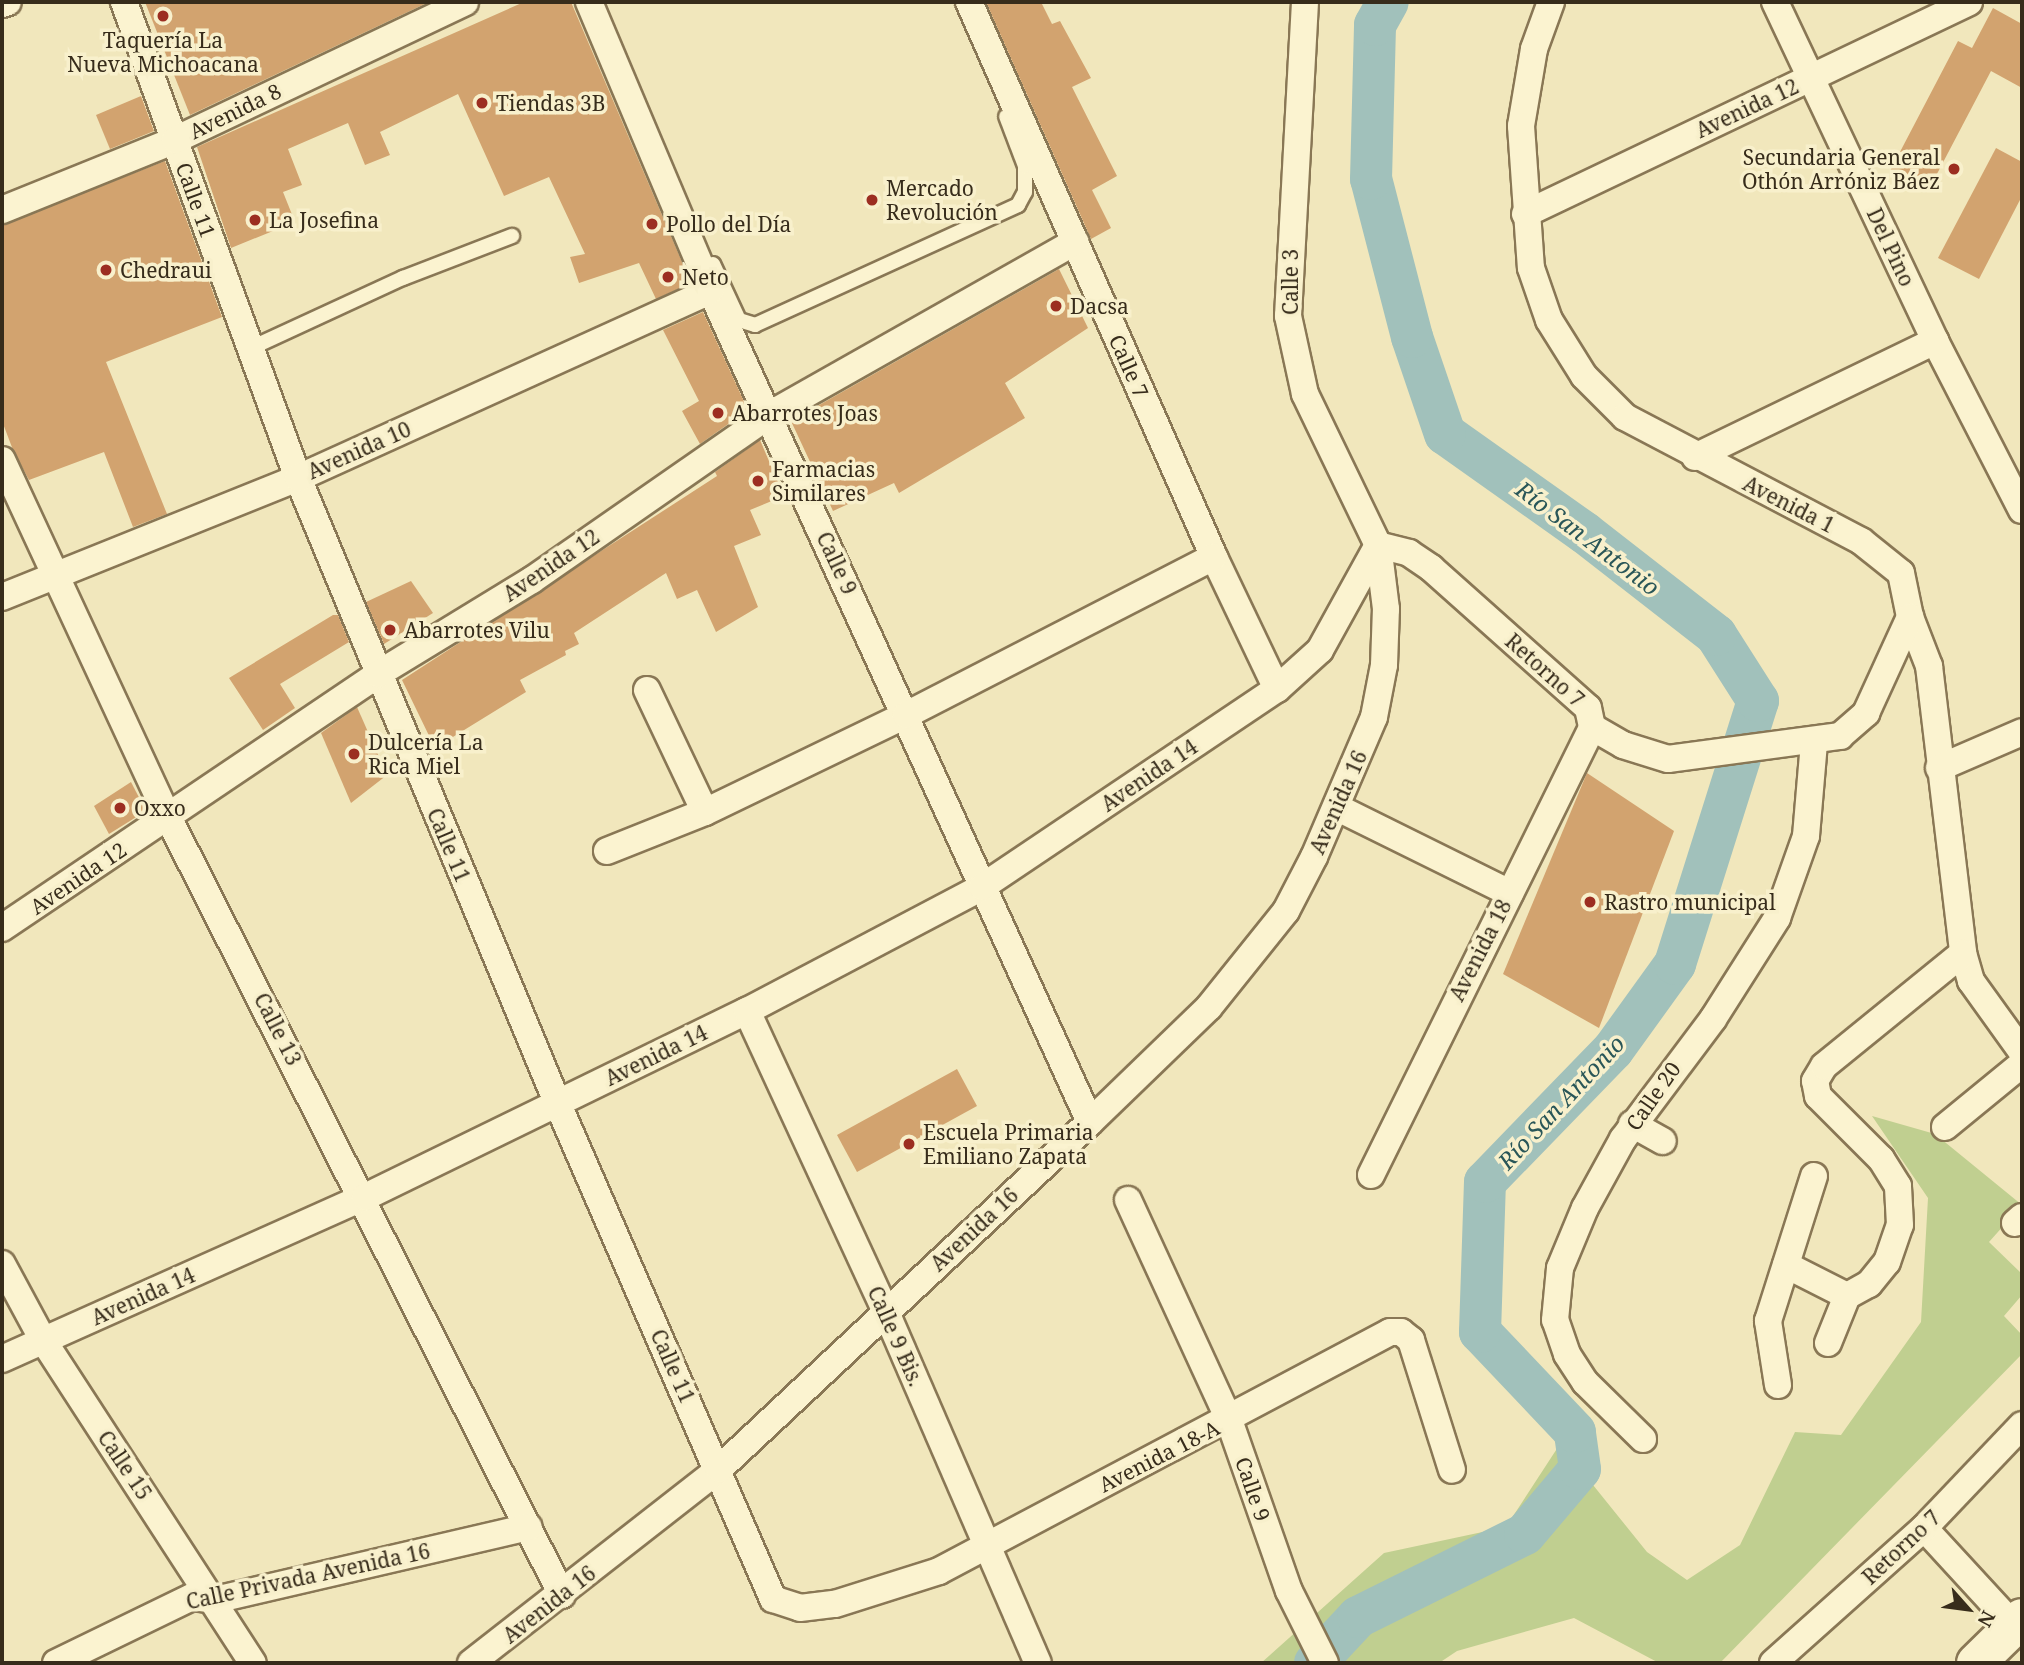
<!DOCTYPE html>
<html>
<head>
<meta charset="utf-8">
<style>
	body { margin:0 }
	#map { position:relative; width:2024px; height:1665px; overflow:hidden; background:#f1e7bc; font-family:"Noto Serif",serif }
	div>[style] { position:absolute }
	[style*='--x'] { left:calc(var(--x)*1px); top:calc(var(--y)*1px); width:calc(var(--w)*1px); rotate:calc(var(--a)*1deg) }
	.green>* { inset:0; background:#c0cf90 }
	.river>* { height:42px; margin:-21px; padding:0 21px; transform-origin:21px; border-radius:21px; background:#a1c1bb }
	.building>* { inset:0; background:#d2a36f }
	.roads { filter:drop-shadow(2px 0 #897755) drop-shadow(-2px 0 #897755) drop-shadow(0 2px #897755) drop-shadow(0 -2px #897755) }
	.lane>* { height:14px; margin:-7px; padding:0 7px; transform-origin:7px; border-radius:7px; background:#fbf3d0 }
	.street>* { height:26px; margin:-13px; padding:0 13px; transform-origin:13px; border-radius:13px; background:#fbf3d0 }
	.secondary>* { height:38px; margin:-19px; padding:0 19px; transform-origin:19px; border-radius:19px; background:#fbf3d0 }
	.dots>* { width:19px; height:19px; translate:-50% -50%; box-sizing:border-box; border:4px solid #f8f0cc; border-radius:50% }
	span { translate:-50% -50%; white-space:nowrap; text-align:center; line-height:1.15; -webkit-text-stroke:7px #f8f0cc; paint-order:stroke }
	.poi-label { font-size:21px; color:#372c1b }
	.left { translate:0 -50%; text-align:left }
	.right { translate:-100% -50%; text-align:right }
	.street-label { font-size:21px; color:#372c1b }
	.water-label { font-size:23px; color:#295658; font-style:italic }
	.frame { position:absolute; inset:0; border:4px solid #372c1b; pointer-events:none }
	.north { position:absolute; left:1933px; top:1574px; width:70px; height:70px; -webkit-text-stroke:5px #f8f0cc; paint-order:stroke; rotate:118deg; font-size:19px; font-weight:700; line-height:28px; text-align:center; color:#372c1b }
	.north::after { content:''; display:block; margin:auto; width:24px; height:32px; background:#372c1b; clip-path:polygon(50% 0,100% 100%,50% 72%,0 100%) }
</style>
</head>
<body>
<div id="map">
	<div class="green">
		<div style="clip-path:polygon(1872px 1116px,1935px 1134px,2022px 1205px,1989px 1242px,2022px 1274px,2022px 1295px,2004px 1316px,2022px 1335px,2022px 1354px,1720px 1663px,1659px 1663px,1574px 1618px,1457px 1651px,1439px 1663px,1261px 1663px,1384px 1553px,1506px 1527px,1560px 1444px,1647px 1552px,1687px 1580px,1740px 1545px,1795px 1432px,1841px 1435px,1921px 1322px,1928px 1198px)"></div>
	</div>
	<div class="river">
		<div style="--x:1315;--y:1663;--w:63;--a:-46.9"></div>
		<div style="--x:1358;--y:1617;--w:186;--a:-26.4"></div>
		<div style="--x:1525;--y:1534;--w:85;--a:-49.8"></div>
		<div style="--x:1580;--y:1469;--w:37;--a:-98"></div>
		<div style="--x:1575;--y:1432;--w:138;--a:-133.5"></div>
		<div style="--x:1480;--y:1332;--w:150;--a:-88.1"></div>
		<div style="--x:1485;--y:1182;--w:184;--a:-45.9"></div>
		<div style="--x:1613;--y:1050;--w:106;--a:-54.2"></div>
		<div style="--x:1675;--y:964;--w:276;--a:-72.5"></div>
		<div style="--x:1758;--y:701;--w:78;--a:-122.5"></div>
		<div style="--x:1716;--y:635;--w:166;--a:-142.1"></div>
		<div style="--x:1585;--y:533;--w:171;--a:-144.7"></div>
		<div style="--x:1445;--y:434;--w:102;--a:-108.8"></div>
		<div style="--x:1412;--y:337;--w:163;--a:-104.5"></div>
		<div style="--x:1371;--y:179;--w:154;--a:-88.5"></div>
		<div style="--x:1375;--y:25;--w:26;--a:-61"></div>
	</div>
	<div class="building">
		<div style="clip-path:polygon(145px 2px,429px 2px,190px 115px)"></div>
		<div style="clip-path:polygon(524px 2px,571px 2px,691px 283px,656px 299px,639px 263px,579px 283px,570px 257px,585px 254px,549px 177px,504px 196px,458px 94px,380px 132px,390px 155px,365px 165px,348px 123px,288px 149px,302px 185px,283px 192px,295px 222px,231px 248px,197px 147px)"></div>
		<div style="clip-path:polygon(986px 2px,1041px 2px,1052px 24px,1060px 21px,1091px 78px,1072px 87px,1117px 176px,1092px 190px,1111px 228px,1091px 239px)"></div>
		<div style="clip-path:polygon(1993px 8px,2022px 24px,2022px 88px,1991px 71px,1928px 191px,1890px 171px,1958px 41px,1972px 48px)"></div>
		<div style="clip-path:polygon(141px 96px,154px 131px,110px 149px,96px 115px)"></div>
		<div style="clip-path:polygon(1996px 148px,2022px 162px,2022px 196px,1979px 279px,1938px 258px)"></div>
		<div style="clip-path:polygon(165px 161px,222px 317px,106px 362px,167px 514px,133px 527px,104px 452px,29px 480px,13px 450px,2px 421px,2px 225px)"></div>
		<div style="clip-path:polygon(1059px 269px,1088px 328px,1005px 383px,1025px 418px,899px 493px,894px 483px,833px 511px,791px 421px)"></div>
		<div style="clip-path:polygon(703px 312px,748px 410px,700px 444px,682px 411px,699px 401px,663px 330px)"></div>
		<div style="clip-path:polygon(760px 440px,784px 496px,750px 510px,761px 535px,734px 546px,758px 607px,716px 632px,697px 590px,677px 599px,666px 573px,574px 633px,579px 644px,565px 651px,566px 655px,520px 680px,526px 692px,435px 748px,402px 680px,717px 476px,715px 472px)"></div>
		<div style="clip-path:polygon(411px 581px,433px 613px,384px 644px,366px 602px)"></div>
		<div style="clip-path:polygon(333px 615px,338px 615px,349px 642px,280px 684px,295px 708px,263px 730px,229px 678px)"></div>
		<div style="clip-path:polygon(357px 707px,387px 775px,351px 803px,321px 733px)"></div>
		<div style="clip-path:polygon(1587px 773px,1674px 831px,1599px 1028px,1503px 974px)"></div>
		<div style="clip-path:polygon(131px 782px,146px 811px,109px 834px,94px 806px)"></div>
		<div style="clip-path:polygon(957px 1069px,977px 1106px,857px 1172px,837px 1135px)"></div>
	</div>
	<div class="roads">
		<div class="lane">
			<div style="--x:713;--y:264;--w:62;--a:65.1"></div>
			<div style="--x:739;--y:320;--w:17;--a:17"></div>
			<div style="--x:755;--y:325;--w:289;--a:-24.5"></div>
			<div style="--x:1018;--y:205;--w:15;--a:-62"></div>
			<div style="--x:1025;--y:192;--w:26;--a:-90"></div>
			<div style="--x:1025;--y:166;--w:53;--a:-110.8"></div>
			<div style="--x:249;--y:349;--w:170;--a:-24.8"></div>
			<div style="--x:403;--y:278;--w:117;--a:-21.1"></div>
		</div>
		<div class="street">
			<div style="--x:124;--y:2;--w:507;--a:69.92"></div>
			<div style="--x:298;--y:478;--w:676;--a:67.46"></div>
			<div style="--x:557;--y:1102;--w:542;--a:66.51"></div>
			<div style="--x:773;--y:1599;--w:28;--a:18"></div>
			<div style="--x:800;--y:1608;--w:35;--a:-7"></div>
			<div style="--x:835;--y:1604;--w:109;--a:-17.6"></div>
			<div style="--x:939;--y:1571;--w:510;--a:-27.92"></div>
			<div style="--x:1390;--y:1332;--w:11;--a:0"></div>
			<div style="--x:1401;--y:1332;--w:13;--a:39"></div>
			<div style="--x:1411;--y:1340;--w:136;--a:72.5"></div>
			<div style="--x:589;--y:2;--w:314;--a:67.1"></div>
			<div style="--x:711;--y:291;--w:913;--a:65.48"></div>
			<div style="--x:969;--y:2;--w:607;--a:66.18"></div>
			<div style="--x:1214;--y:557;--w:146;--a:64.5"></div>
			<div style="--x:1551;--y:2;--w:50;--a:109.9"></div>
			<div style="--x:1534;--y:49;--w:78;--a:99.6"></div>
			<div style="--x:1521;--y:126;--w:142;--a:86"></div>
			<div style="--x:1531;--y:268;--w:55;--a:70.9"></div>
			<div style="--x:1549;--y:320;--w:66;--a:58"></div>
			<div style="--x:1584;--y:376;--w:58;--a:45"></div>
			<div style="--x:1625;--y:417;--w:267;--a:27.7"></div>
			<div style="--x:1861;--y:541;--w:51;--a:38.7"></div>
			<div style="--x:1901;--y:573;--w:45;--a:78.4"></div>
			<div style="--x:1910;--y:617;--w:53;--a:68.8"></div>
			<div style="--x:1929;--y:666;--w:289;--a:83.2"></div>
			<div style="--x:1963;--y:953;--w:29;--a:74"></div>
			<div style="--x:1971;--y:981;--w:87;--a:54.3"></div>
			<div style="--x:1775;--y:2;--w:375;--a:64.7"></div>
			<div style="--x:1935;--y:341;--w:190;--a:62.8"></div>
			<div style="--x:2;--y:4;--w:6;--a:-18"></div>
			<div style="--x:2;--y:210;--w:187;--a:-22"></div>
			<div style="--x:175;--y:140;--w:321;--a:-25.4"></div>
			<div style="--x:1525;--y:214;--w:492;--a:-25.5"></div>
			<div style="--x:1695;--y:457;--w:267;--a:-25.8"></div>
			<div style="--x:2;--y:460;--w:394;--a:65.1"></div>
			<div style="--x:168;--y:817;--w:872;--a:63.14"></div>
			<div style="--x:1378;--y:545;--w:32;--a:14"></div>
			<div style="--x:1409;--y:553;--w:27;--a:34"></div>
			<div style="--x:1431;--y:568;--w:210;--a:41.7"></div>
			<div style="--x:1588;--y:708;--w:19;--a:78"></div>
			<div style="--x:1592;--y:727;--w:36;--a:30"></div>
			<div style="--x:1623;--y:745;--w:47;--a:17.3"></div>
			<div style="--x:1668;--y:759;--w:174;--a:-7.6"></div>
			<div style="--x:1840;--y:736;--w:35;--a:-41"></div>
			<div style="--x:1866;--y:713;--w:106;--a:-65.4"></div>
			<div style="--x:2;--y:597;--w:319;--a:-21.9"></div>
			<div style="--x:298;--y:478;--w:453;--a:-24.4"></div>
			<div style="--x:647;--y:690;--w:135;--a:64.6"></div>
			<div style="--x:1939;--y:768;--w:90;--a:-23.4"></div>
			<div style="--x:1338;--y:808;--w:192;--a:26.3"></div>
			<div style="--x:607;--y:851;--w:105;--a:-21.7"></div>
			<div style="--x:705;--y:812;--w:223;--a:-25.8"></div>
			<div style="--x:906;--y:715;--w:346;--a:-27.2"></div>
			<div style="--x:2;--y:928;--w:454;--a:-34"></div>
			<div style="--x:378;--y:674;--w:180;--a:-31.4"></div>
			<div style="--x:532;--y:580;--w:289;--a:-34.8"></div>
			<div style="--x:769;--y:415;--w:352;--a:-29.5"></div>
			<div style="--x:747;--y:1011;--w:332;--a:65.2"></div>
			<div style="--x:886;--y:1312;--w:382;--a:66.6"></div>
			<div style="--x:1632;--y:1124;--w:35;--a:29"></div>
			<div style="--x:1945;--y:1127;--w:99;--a:-39.3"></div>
			<div style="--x:1371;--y:1175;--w:500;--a:-63.7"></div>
			<div style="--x:1128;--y:1200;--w:242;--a:65.3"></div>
			<div style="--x:1229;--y:1420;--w:181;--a:70.7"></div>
			<div style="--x:1289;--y:1591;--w:80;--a:63.4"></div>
			<div style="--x:2015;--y:1223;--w:9;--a:-41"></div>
			<div style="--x:2;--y:1264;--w:86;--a:61.7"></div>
			<div style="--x:43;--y:1340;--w:385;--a:57"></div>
			<div style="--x:1786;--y:1265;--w:68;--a:26.9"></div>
			<div style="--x:1847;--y:1296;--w:25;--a:-29"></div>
			<div style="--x:1869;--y:1284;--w:28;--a:-51"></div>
			<div style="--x:1887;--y:1262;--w:39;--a:-71"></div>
			<div style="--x:1900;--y:1225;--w:39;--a:-93"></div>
			<div style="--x:1898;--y:1186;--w:32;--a:-122"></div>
			<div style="--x:1881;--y:1159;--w:89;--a:-135"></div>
			<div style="--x:1818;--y:1096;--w:15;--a:-101"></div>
			<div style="--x:1815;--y:1081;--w:17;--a:-59"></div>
			<div style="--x:1824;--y:1066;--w:179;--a:-39.1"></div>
			<div style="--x:1828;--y:1343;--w:51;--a:-68"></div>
			<div style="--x:2;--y:1359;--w:398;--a:-24.1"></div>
			<div style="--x:365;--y:1197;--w:425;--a:-26"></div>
			<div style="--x:747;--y:1011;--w:266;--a:-27.8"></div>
			<div style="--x:982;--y:887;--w:355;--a:-33.9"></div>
			<div style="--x:1277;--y:689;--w:58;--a:-42.2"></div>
			<div style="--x:1320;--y:650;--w:120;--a:-61.1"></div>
			<div style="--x:1778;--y:1385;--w:65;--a:-98.9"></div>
			<div style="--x:1768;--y:1321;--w:152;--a:-72.4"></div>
			<div style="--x:1643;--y:1439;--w:81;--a:-135.5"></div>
			<div style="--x:1585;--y:1382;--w:33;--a:-123"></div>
			<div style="--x:1567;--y:1354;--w:36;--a:-109"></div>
			<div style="--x:1555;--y:1320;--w:52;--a:-84.5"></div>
			<div style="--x:1560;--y:1268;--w:65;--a:-67.4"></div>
			<div style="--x:1585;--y:1208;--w:79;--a:-61.2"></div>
			<div style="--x:1623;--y:1139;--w:150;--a:-53.1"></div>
			<div style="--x:1713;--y:1019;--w:120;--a:-57.6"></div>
			<div style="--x:1777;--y:918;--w:87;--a:-70.5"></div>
			<div style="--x:1806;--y:836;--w:93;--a:-85.1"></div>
			<div style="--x:1924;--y:1528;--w:133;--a:47.4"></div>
			<div style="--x:56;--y:1663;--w:151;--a:-25.9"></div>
			<div style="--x:192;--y:1597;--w:23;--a:7"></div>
			<div style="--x:215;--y:1600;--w:322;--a:-13.1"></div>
			<div style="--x:471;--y:1663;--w:315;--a:-38"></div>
			<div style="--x:719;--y:1469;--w:508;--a:-43.09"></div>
			<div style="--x:1090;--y:1122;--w:165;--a:-44"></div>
			<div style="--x:1209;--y:1007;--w:123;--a:-51.3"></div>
			<div style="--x:1286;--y:911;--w:61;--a:-62.6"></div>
			<div style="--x:1314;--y:857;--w:152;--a:-66.8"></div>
			<div style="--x:1374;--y:717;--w:53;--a:-79.1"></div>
			<div style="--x:1384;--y:665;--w:56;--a:-88"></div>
			<div style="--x:1386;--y:609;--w:64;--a:-97.1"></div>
			<div style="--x:1378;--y:545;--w:168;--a:-115.8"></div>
			<div style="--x:1305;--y:394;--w:80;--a:-102.3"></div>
			<div style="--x:1288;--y:316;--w:314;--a:-86.9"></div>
			<div style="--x:1773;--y:1663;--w:203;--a:-41.8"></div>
			<div style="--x:1924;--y:1528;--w:142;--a:-46.4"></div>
		</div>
		<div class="secondary">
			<div style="--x:1976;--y:1663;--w:64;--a:-44.4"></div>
		</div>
	</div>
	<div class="dots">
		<div style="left:163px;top:16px;background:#9c2e21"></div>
		<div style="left:482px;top:103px;background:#9c2e21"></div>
		<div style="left:1954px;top:169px;background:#9c2e21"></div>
		<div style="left:872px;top:200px;background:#9c2e21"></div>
		<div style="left:255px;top:220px;background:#9c2e21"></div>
		<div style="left:652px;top:224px;background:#9c2e21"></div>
		<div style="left:106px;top:270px;background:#9c2e21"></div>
		<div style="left:668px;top:277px;background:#9c2e21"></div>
		<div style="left:1056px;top:306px;background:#9c2e21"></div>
		<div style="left:718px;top:413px;background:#9c2e21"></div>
		<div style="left:758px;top:481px;background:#9c2e21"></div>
		<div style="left:390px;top:630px;background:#9c2e21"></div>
		<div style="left:354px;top:754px;background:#9c2e21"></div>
		<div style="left:120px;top:808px;background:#9c2e21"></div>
		<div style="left:1590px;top:902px;background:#9c2e21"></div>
		<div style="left:909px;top:1144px;background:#9c2e21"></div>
	</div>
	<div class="poi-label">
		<span style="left:163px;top:52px">Taquería La<br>Nueva Michoacana</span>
		<span class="left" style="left:496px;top:103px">Tiendas 3B</span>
		<span class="right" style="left:1940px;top:169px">Secundaria General<br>Othón Arróniz Báez</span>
		<span class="left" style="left:886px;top:200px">Mercado<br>Revolución</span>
		<span class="left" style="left:269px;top:220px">La Josefina</span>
		<span class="left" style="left:666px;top:224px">Pollo del Día</span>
		<span class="left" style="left:120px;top:270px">Chedraui</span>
		<span class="left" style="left:682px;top:277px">Neto</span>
		<span class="left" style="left:1070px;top:306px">Dacsa</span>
		<span class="left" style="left:732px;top:413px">Abarrotes Joas</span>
		<span class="left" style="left:772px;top:481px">Farmacias<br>Similares</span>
		<span class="left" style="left:404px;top:630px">Abarrotes Vilu</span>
		<span class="left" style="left:368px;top:754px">Dulcería La<br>Rica Miel</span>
		<span class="left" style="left:134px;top:808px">Oxxo</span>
		<span class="left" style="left:1604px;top:902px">Rastro municipal</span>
		<span class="left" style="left:923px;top:1144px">Escuela Primaria<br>Emiliano Zapata</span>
	</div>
	<div class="street-label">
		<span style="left:1747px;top:108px;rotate:-25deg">Avenida 12</span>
		<span style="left:235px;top:111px;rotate:-26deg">Avenida 8</span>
		<span style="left:196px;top:200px;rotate:70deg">Calle 11</span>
		<span style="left:1891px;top:247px;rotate:65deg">Del Pino</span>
		<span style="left:1290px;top:282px;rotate:-90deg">Calle 3</span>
		<span style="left:1129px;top:366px;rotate:66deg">Calle 7</span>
		<span style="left:359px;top:450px;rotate:-24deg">Avenida 10</span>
		<span style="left:1789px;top:504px;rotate:27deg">Avenida 1</span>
		<span style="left:837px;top:563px;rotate:65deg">Calle 9</span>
		<span style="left:551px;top:565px;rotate:-34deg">Avenida 12</span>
		<span style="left:1545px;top:670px;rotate:42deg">Retorno 7</span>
		<span style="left:1149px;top:775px;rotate:-34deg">Avenida 14</span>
		<span style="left:1338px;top:802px;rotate:-66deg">Avenida 16</span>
		<span style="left:449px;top:845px;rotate:67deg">Calle 11</span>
		<span style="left:78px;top:878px;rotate:-34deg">Avenida 12</span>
		<span style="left:1480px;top:950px;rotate:-63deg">Avenida 18</span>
		<span style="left:278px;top:1029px;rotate:63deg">Calle 13</span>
		<span style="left:656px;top:1055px;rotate:-26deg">Avenida 14</span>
		<span style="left:1653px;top:1096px;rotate:-55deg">Calle 20</span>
		<span style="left:974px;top:1229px;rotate:-43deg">Avenida 16</span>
		<span style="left:143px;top:1296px;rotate:-24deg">Avenida 14</span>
		<span style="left:896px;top:1336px;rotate:66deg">Calle 9 Bis.</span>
		<span style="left:673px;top:1366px;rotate:66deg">Calle 11</span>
		<span style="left:1159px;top:1456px;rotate:-27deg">Avenida 18-A</span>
		<span style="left:125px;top:1465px;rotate:56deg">Calle 15</span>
		<span style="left:1253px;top:1489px;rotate:71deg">Calle 9</span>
		<span style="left:1901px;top:1547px;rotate:-43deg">Retorno 7</span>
		<span style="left:308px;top:1576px;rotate:-12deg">Calle Privada Avenida 16</span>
		<span style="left:549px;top:1604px;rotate:-38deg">Avenida 16</span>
	</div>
	<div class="water-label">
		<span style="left:1588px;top:538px;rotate:37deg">Río San Antonio</span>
		<span style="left:1561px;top:1102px;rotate:-47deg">Río San Antonio</span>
	</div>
	<div class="frame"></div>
	<div class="north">N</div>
</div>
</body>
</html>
